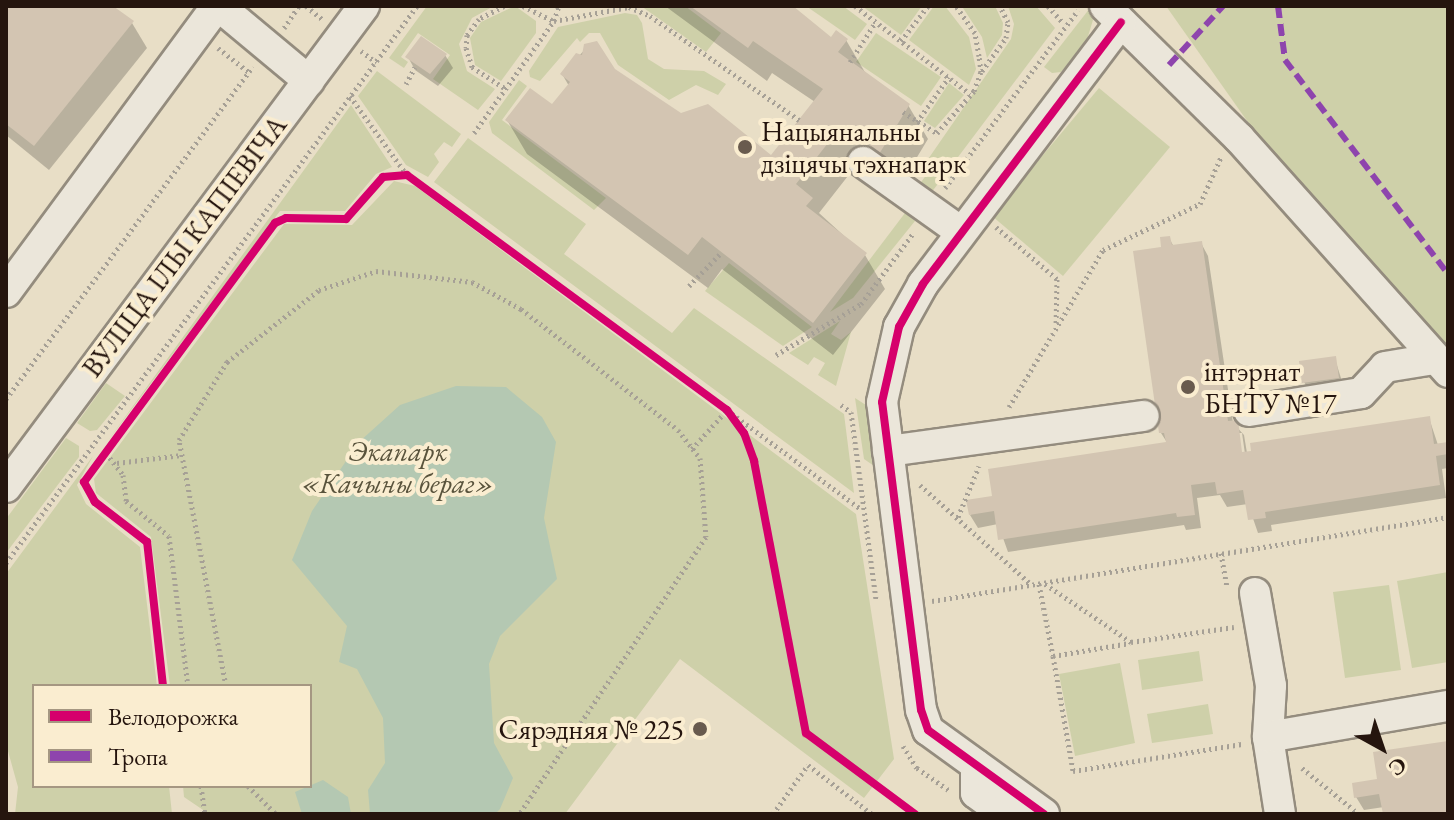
<!DOCTYPE html>
<html>
<head>
<meta charset="utf-8">
<style>
	body { margin:0 }
	#map { position:relative; width:1454px; height:820px; overflow:hidden; background:#e8dec6; font-family:"EB Garamond",serif }
	div>[style] { position:absolute }
	[style*='--x'] { left:calc(var(--x)*1px); top:calc(var(--y)*1px); width:calc(var(--w)*1px); rotate:calc(var(--a)*1deg) }
	.green>* { inset:0; background:#ced0a9 }
	.water>* { inset:0; background:#b4c8b2 }
	.shadow>* { inset:0; background:#0003 }
	.building>* { inset:0; background:#d3c5b2 }
	.path>* { height:5px; margin-top:-2.5px; transform-origin:0; background:repeating-linear-gradient(90deg,#a6a096 0 2px,transparent 0 6px) }
	.roads { filter:drop-shadow(2px 0 #948c7e) drop-shadow(-2px 0 #948c7e) drop-shadow(0 2px #948c7e) drop-shadow(0 -2px #948c7e) }
	.minor>* { height:30px; margin:-15px; padding:0 15px; transform-origin:15px; border-radius:15px; background:#ebe6da }
	.quiet>* { height:6px; margin-top:-3px; transform-origin:0; background:repeating-linear-gradient(90deg,#8e44ad 0 12px,transparent 0 18px) }
	.cycleway>* { height:8px; margin:-4px; padding:0 4px; transform-origin:4px; border-radius:4px; background:#d6006c }
	.dots>* { width:22px; height:22px; translate:-50% -50%; box-sizing:border-box; border:4px solid #faedd0; border-radius:50% }
	span { translate:-50% -50%; white-space:nowrap; text-align:center; line-height:1.15; -webkit-text-stroke:8px #faedd0; paint-order:stroke }
	.poi-label { font-size:28px; color:#25150e }
	.left { translate:0 -50%; text-align:left }
	.right { translate:-100% -50%; text-align:right }
	.street-label { font-size:28px; color:#25150e }
	.park-label { font-size:28px; color:#59533c; font-style:italic }
	.frame { position:absolute; inset:0; border:8px solid #25150e; pointer-events:none }
	.legend { position:absolute; left:32px; top:684px; width:280px; height:104px; box-sizing:border-box; background:#faedd0; border:2px solid #a59782; margin:0; padding:10px 14px; list-style:none; font-size:24px; color:#25150e }
	.legend li { display:flex; align-items:center; gap:16px; height:40px }
	.legend b { width:40px; border:2px solid #a59782 }
	.north { position:absolute; left:1342px; top:708px; width:80px; height:80px; -webkit-text-stroke:6px #faedd0; paint-order:stroke; rotate:140deg; font-size:22px; font-weight:700; line-height:32px; text-align:center; color:#25150e }
	.north::after { content:''; display:block; margin:auto; width:28px; height:36px; background:#25150e; clip-path:polygon(50% 0,100% 100%,50% 72%,0 100%) }
</style>
</head>
<body>
<div id="map">
	<div class="green">
		<div style="clip-path:polygon(427px 6px,494px 6px,472px 18px,459px 44px,467px 71px,495px 89px,478px 110px,433px 79px,450px 55px,418px 33px,401px 57px,408px 62px,404px 68px,389px 58px)"></div>
		<div style="clip-path:polygon(515px 6px,536px 21px,536px 33px,501px 81px,475px 65px,470px 38px,481px 22px)"></div>
		<div style="clip-path:polygon(641px 6px,685px 6px,721px 33px,706px 52px)"></div>
		<div style="clip-path:polygon(806px 6px,843px 6px,867px 24px,855px 40px)"></div>
		<div style="clip-path:polygon(862px 6px,922px 6px,901px 35px)"></div>
		<div style="clip-path:polygon(934px 6px,945px 6px,969px 37px,976px 69px,969px 85px,909px 40px)"></div>
		<div style="clip-path:polygon(995px 6px,1003px 23px,1002px 35px,987px 58px,982px 37px,963px 8px)"></div>
		<div style="clip-path:polygon(1008px 6px,1036px 6px,1055px 28px,931px 193px,919px 185px,927px 174px,924px 165px,1011px 39px,1014px 24px)"></div>
		<div style="clip-path:polygon(1166px 6px,1448px 6px,1448px 354px,1305px 203px)"></div>
		<div style="clip-path:polygon(1090px 8px,1093px 20px,1085px 46px,1061px 72px,1052px 73px,1044px 67px)"></div>
		<div style="clip-path:polygon(625px 13px,637px 15px,642px 23px,648px 59px,664px 69px,704px 71px,726px 84px,718px 95px,696px 85px,669px 100px,618px 65px,600px 33px,589px 33px,580px 42px,577px 38px,540px 81px,530px 77px,529px 71px,558px 27px)"></div>
		<div style="clip-path:polygon(876px 33px,941px 77px,921px 106px,856px 62px)"></div>
		<div style="clip-path:polygon(377px 71px,461px 134px,452px 147px,444px 142px,434px 154px,439px 162px,428px 177px,406px 165px,358px 96px)"></div>
		<div style="clip-path:polygon(519px 80px,527px 86px,502px 120px,606px 198px,594px 210px,492px 133px,489px 122px)"></div>
		<div style="clip-path:polygon(949px 83px,964px 95px,935px 128px,924px 121px)"></div>
		<div style="clip-path:polygon(1099px 88px,1170px 147px,1063px 276px,992px 216px)"></div>
		<div style="clip-path:polygon(351px 105px,392px 167px,376px 174px,345px 211px,280px 211px,107px 442px)"></div>
		<div style="clip-path:polygon(468px 138px,586px 224px,564px 254px,672px 333px,694px 308px,844px 414px,854px 493px,434px 182px)"></div>
		<div style="clip-path:polygon(394px 181px,415px 186px,856px 514px,894px 759px,864px 798px,680px 659px,565px 814px,209px 814px,184px 797px,183px 786px,310px 786px,310px 686px,170px 686px,151px 537px,96px 493px,94px 479px,284px 224px,352px 225px)"></div>
		<div style="clip-path:polygon(905px 213px,915px 221px,853px 298px,830px 312px)"></div>
		<div style="clip-path:polygon(729px 263px,812px 327px,783px 346px,705px 291px)"></div>
		<div style="clip-path:polygon(840px 321px,831px 334px,841px 340px,851px 332px,836px 386px,818px 375px,825px 363px,814px 357px,808px 365px,789px 353px)"></div>
		<div style="clip-path:polygon(106px 383px,125px 396px,97px 430px,90px 431px,77px 423px)"></div>
		<div style="clip-path:polygon(855px 398px,869px 407px,877px 468px,864px 459px)"></div>
		<div style="clip-path:polygon(66px 438px,79px 446px,79px 457px,6px 553px,6px 519px)"></div>
		<div style="clip-path:polygon(93px 456px,77px 485px,86px 504px,140px 547px,157px 686px,34px 686px,34px 786px,169px 786px,172px 814px,15px 814px,18px 787px,6px 744px,6px 574px)"></div>
		<div style="clip-path:polygon(1448px 572px,1448px 662px,1412px 668px,1397px 581px)"></div>
		<div style="clip-path:polygon(1389px 585px,1401px 670px,1345px 678px,1333px 592px)"></div>
		<div style="clip-path:polygon(1199px 651px,1203px 681px,1142px 690px,1138px 660px)"></div>
		<div style="clip-path:polygon(1120px 663px,1135px 743px,1075px 756px,1059px 674px)"></div>
		<div style="clip-path:polygon(1208px 704px,1213px 734px,1152px 743px,1147px 714px)"></div>
	</div>
	<div class="water">
		<div style="clip-path:polygon(456px 386px,506px 387px,542px 417px,556px 442px,544px 518px,557px 579px,500px 636px,489px 664px,494px 743px,513px 778px,500px 809px,495px 814px,370px 814px,368px 790px,385px 763px,383px 718px,357px 669px,339px 662px,347px 626px,292px 560px,312px 511px,359px 442px,400px 405px)"></div>
		<div style="clip-path:polygon(323px 780px,348px 797px,351px 814px,302px 814px,295px 792px)"></div>
	</div>
	<div class="shadow">
		<div style="clip-path:polygon(6px 6px,110px 6px,132px 23px,147px 48px,49px 170px,6px 135px)"></div>
		<div style="clip-path:polygon(665px 6px,788px 6px,831px 40px,846px 40px,866px 74px,908px 105px,928px 139px,896px 192px,862px 158px,819px 213px,865px 255px,885px 289px,833px 355px,722px 269px,708px 288px,527px 154px,507px 120px,553px 106px,569px 86px,562px 74px,591px 43px,613px 70px,681px 115px,771px 157px,815px 102px,772px 73px,767px 81px)"></div>
		<div style="clip-path:polygon(445px 55px,453px 68px,438px 86px,415px 70px,408px 57px)"></div>
		<div style="clip-path:polygon(evenodd,1169px 238px,1174px 247px,1201px 243px,1208px 256px,1233px 423px,1244px 435px,1247px 453px,1429px 418px,1438px 445px,1448px 444px,1448px 468px,1442px 469px,1446px 498px,1271px 525px,1272px 531px,1258px 533px,1248px 504px,1227px 507px,1220px 495px,1197px 498px,1201px 528px,1186px 530px,1184px 525px,1008px 552px,998px 524px,978px 528px,970px 515px,994px 498px,1168px 444px,1161px 433px,1163px 249px,1169px 238px,1238px 433px,1242px 433px,1246px 461px,1242px 462px,1238px 433px)"></div>
		<div style="clip-path:polygon(1335px 359px,1345px 391px,1312px 395px,1304px 382px)"></div>
		<div style="clip-path:polygon(1448px 743px,1448px 814px,1385px 814px,1384px 807px,1364px 810px,1356px 797px)"></div>
	</div>
	<div class="building">
		<div style="clip-path:polygon(6px 6px,113px 6px,134px 21px,34px 146px,6px 124px)"></div>
		<div style="clip-path:polygon(690px 6px,793px 6px,831px 37px,836px 30px,848px 39px,838px 52px,910px 104px,876px 159px,865px 151px,871px 144px,842px 125px,796px 184px,813px 198px,806px 206px,867px 253px,813px 323px,702px 237px,688px 255px,505px 120px,530px 88px,552px 104px,570px 82px,560px 74px,576px 53px,582px 55px,584px 44px,597px 41px,615px 69px,681px 113px,708px 104px,771px 155px,823px 89px,753px 41px,748px 48px)"></div>
		<div style="clip-path:polygon(421px 36px,447px 54px,430px 74px,405px 57px)"></div>
		<div style="clip-path:polygon(1170px 236px,1172px 245px,1202px 241px,1228px 421px,1238px 420px,1242px 452px,1251px 451px,1250px 443px,1430px 416px,1434px 444px,1448px 442px,1448px 454px,1436px 456px,1440px 485px,1265px 512px,1266px 518px,1248px 520px,1243px 490px,1217px 494px,1215px 482px,1191px 485px,1195px 515px,1177px 517px,1176px 513px,998px 540px,994px 511px,969px 515px,966px 500px,992px 496px,988px 469px,1166px 442px,1164px 433px,1159px 433px,1133px 251px,1161px 247px,1160px 237px)"></div>
		<div style="clip-path:polygon(1336px 356px,1339px 378px,1302px 383px,1299px 361px)"></div>
		<div style="clip-path:polygon(1448px 741px,1448px 812px,1383px 814px,1379px 794px,1354px 798px,1352px 783px,1377px 779px,1373px 752px)"></div>
	</div>
	<div class="path">
		<div style="--x:306;--y:6;--w:21;--a:39"></div>
		<div style="--x:504;--y:6;--w:28;--a:153"></div>
		<div style="--x:479;--y:19;--w:20;--a:127"></div>
		<div style="--x:467;--y:35;--w:13;--a:94"></div>
		<div style="--x:466;--y:48;--w:20;--a:72"></div>
		<div style="--x:472;--y:67;--w:38;--a:33"></div>
		<div style="--x:523;--y:6;--w:34;--a:26"></div>
		<div style="--x:554;--y:21;--w:76;--a:-10.6"></div>
		<div style="--x:629;--y:7;--w:23;--a:23"></div>
		<div style="--x:650;--y:16;--w:182;--a:34.9"></div>
		<div style="--x:855;--y:6;--w:145;--a:37.4"></div>
		<div style="--x:1048;--y:6;--w:24;--a:48"></div>
		<div style="--x:284;--y:28;--w:27;--a:-56"></div>
		<div style="--x:901;--y:41;--w:44;--a:-52.4"></div>
		<div style="--x:218;--y:48;--w:39;--a:38"></div>
		<div style="--x:361;--y:51;--w:19;--a:36"></div>
		<div style="--x:850;--y:62;--w:46;--a:-57.3"></div>
		<div style="--x:982;--y:71;--w:41;--a:-54"></div>
		<div style="--x:1006;--y:38;--w:16;--a:-83"></div>
		<div style="--x:1008;--y:22;--w:18;--a:-117"></div>
		<div style="--x:406;--y:84;--w:19;--a:-62"></div>
		<div style="--x:350;--y:96;--w:97;--a:54.2"></div>
		<div style="--x:903;--y:112;--w:40;--a:32"></div>
		<div style="--x:937;--y:133;--w:56;--a:-48.6"></div>
		<div style="--x:974;--y:91;--w:20;--a:-70"></div>
		<div style="--x:981;--y:72;--w:16;--a:-97"></div>
		<div style="--x:979;--y:56;--w:23;--a:-100"></div>
		<div style="--x:975;--y:33;--w:33;--a:-125"></div>
		<div style="--x:917;--y:122;--w:55;--a:-54.6"></div>
		<div style="--x:474;--y:133;--w:138;--a:-54.5"></div>
		<div style="--x:554;--y:21;--w:16;--a:-72"></div>
		<div style="--x:945;--y:188;--w:222;--a:-53.2"></div>
		<div style="--x:996;--y:227;--w:80;--a:40.4"></div>
		<div style="--x:1057;--y:279;--w:46;--a:91.2"></div>
		<div style="--x:689;--y:286;--w:47;--a:-45.9"></div>
		<div style="--x:776;--y:355;--w:99;--a:-31"></div>
		<div style="--x:861;--y:304;--w:89;--a:-53.6"></div>
		<div style="--x:6;--y:399;--w:414;--a:-53.4"></div>
		<div style="--x:841;--y:405;--w:12;--a:35"></div>
		<div style="--x:851;--y:412;--w:189;--a:82.4"></div>
		<div style="--x:1009;--y:407;--w:183;--a:-59.1"></div>
		<div style="--x:1103;--y:250;--w:107;--a:-25.4"></div>
		<div style="--x:1200;--y:204;--w:51;--a:-65.9"></div>
		<div style="--x:692;--y:449;--w:52;--a:-48.1"></div>
		<div style="--x:727;--y:410;--w:167;--a:36.5"></div>
		<div style="--x:106;--y:453;--w:28;--a:52"></div>
		<div style="--x:123;--y:475;--w:26;--a:83"></div>
		<div style="--x:126;--y:501;--w:55;--a:39.1"></div>
		<div style="--x:169;--y:536;--w:151;--a:82.8"></div>
		<div style="--x:117;--y:463;--w:65;--a:-7"></div>
		<div style="--x:920;--y:485;--w:150;--a:41.8"></div>
		<div style="--x:958;--y:517;--w:55;--a:-67.6"></div>
		<div style="--x:1221;--y:553;--w:35;--a:80"></div>
		<div style="--x:6;--y:563;--w:692;--a:-53.58"></div>
		<div style="--x:1039;--y:584;--w:73;--a:79"></div>
		<div style="--x:1053;--y:656;--w:78;--a:-9.6"></div>
		<div style="--x:1045;--y:584;--w:104;--a:34"></div>
		<div style="--x:1131;--y:642;--w:104;--a:-8.3"></div>
		<div style="--x:932;--y:601;--w:523;--a:-9.25"></div>
		<div style="--x:1053;--y:656;--w:117;--a:80.1"></div>
		<div style="--x:1073;--y:771;--w:171;--a:-9.1"></div>
		<div style="--x:226;--y:686;--w:250;--a:-100.8"></div>
		<div style="--x:179;--y:440;--w:92;--a:-58.4"></div>
		<div style="--x:227;--y:362;--w:117;--a:-38"></div>
		<div style="--x:319;--y:290;--w:60;--a:-18.4"></div>
		<div style="--x:376;--y:271;--w:97;--a:6.5"></div>
		<div style="--x:472;--y:282;--w:56;--a:28.9"></div>
		<div style="--x:521;--y:309;--w:198;--a:37.6"></div>
		<div style="--x:678;--y:430;--w:36;--a:52"></div>
		<div style="--x:700;--y:458;--w:79;--a:85.7"></div>
		<div style="--x:706;--y:537;--w:334;--a:124"></div>
		<div style="--x:903;--y:746;--w:26;--a:58"></div>
		<div style="--x:917;--y:768;--w:40;--a:34.9"></div>
		<div style="--x:1302;--y:768;--w:73;--a:38.9"></div>
		<div style="--x:201;--y:786;--w:28;--a:82"></div>
		<div style="--x:248;--y:786;--w:40;--a:45"></div>
		<div style="--x:773;--y:814;--w:60;--a:-54.5"></div>
		<div style="--x:808;--y:765;--w:81;--a:37.4"></div>
	</div>
	<div class="roads">
		<div class="minor">
			<div style="--x:219;--y:6;--w:117;--a:39.8"></div>
			<div style="--x:1105;--y:6;--w:188;--a:44.6"></div>
			<div style="--x:1239;--y:138;--w:314;--a:48.2"></div>
			<div style="--x:863;--y:162;--w:120;--a:35.5"></div>
			<div style="--x:6;--y:292;--w:355;--a:-53.6"></div>
			<div style="--x:1249;--y:411;--w:113;--a:-9.1"></div>
			<div style="--x:1361;--y:393;--w:35;--a:-47"></div>
			<div style="--x:1385;--y:367;--w:50;--a:-9.3"></div>
			<div style="--x:888;--y:451;--w:258;--a:-7.8"></div>
			<div style="--x:6;--y:487;--w:600;--a:-53.34"></div>
			<div style="--x:1255;--y:593;--w:94;--a:80.2"></div>
			<div style="--x:1271;--y:686;--w:51;--a:93.4"></div>
			<div style="--x:1268;--y:737;--w:78;--a:81.1"></div>
			<div style="--x:1268;--y:737;--w:183;--a:-9.8"></div>
			<div style="--x:976;--y:765;--w:28;--a:90"></div>
			<div style="--x:976;--y:793;--w:36;--a:36"></div>
			<div style="--x:1044;--y:814;--w:143;--a:-144.1"></div>
			<div style="--x:928;--y:730;--w:21;--a:-109"></div>
			<div style="--x:921;--y:710;--w:310;--a:-97.2"></div>
			<div style="--x:882;--y:402;--w:77;--a:-77.2"></div>
			<div style="--x:899;--y:327;--w:49;--a:-60.8"></div>
			<div style="--x:923;--y:284;--w:328;--a:-52.9"></div>
		</div>
	</div>
	<div class="quiet">
		<div style="--x:1278;--y:6;--w:54;--a:82.6"></div>
		<div style="--x:1285;--y:60;--w:269;--a:52.7"></div>
		<div style="--x:1169;--y:65;--w:80;--a:-47.5"></div>
	</div>
	<div class="cycleway">
		<div style="--x:163;--y:686;--w:145;--a:-96.3"></div>
		<div style="--x:147;--y:542;--w:66;--a:-142.4"></div>
		<div style="--x:95;--y:502;--w:23;--a:-119"></div>
		<div style="--x:84;--y:482;--w:322;--a:-53.6"></div>
		<div style="--x:275;--y:223;--w:12;--a:-24"></div>
		<div style="--x:286;--y:218;--w:60;--a:1"></div>
		<div style="--x:346;--y:219;--w:56;--a:-48.6"></div>
		<div style="--x:383;--y:177;--w:24;--a:-5"></div>
		<div style="--x:407;--y:175;--w:397;--a:36.3"></div>
		<div style="--x:727;--y:410;--w:29;--a:54"></div>
		<div style="--x:744;--y:433;--w:30;--a:70"></div>
		<div style="--x:754;--y:461;--w:277;--a:79.2"></div>
		<div style="--x:806;--y:733;--w:136;--a:36.6"></div>
		<div style="--x:1044;--y:814;--w:143;--a:-144.1"></div>
		<div style="--x:928;--y:730;--w:21;--a:-109"></div>
		<div style="--x:921;--y:710;--w:310;--a:-97.2"></div>
		<div style="--x:882;--y:402;--w:77;--a:-77.2"></div>
		<div style="--x:899;--y:327;--w:49;--a:-60.8"></div>
		<div style="--x:923;--y:284;--w:328;--a:-52.9"></div>
	</div>
	<div class="dots">
		<div style="left:745px;top:147px;background:#695b4e"></div>
		<div style="left:1188px;top:387px;background:#695b4e"></div>
		<div style="left:700px;top:729px;background:#695b4e"></div>
	</div>
	<div class="poi-label">
		<span class="left" style="left:761px;top:147px">Нацыянальны<br>дзіцячы тэхнапарк</span>
		<span class="left" style="left:1204px;top:387px">інтэрнат<br>БНТУ №17</span>
		<span class="right" style="left:684px;top:729px">Сярэдняя № 225</span>
	</div>
	<div class="street-label">
		<span style="left:184px;top:246px;rotate:-53deg">ВУЛІЦА ІЛЬІ КАПІЕВІЧА</span>
	</div>
	<div class="park-label">
		<span style="left:398px;top:467px">Экапарк<br>«Качыны бераг»</span>
	</div>
	<div class="frame"></div>
	<ul class="legend">
	<li><b style="height:10px;background:#d6006c"></b>Велодорожка</li>
	<li><b style="height:10px;background:#8e44ad"></b>Тропа</li>
	</ul>
	<div class="north">С</div>
</div>
</body>
</html>
